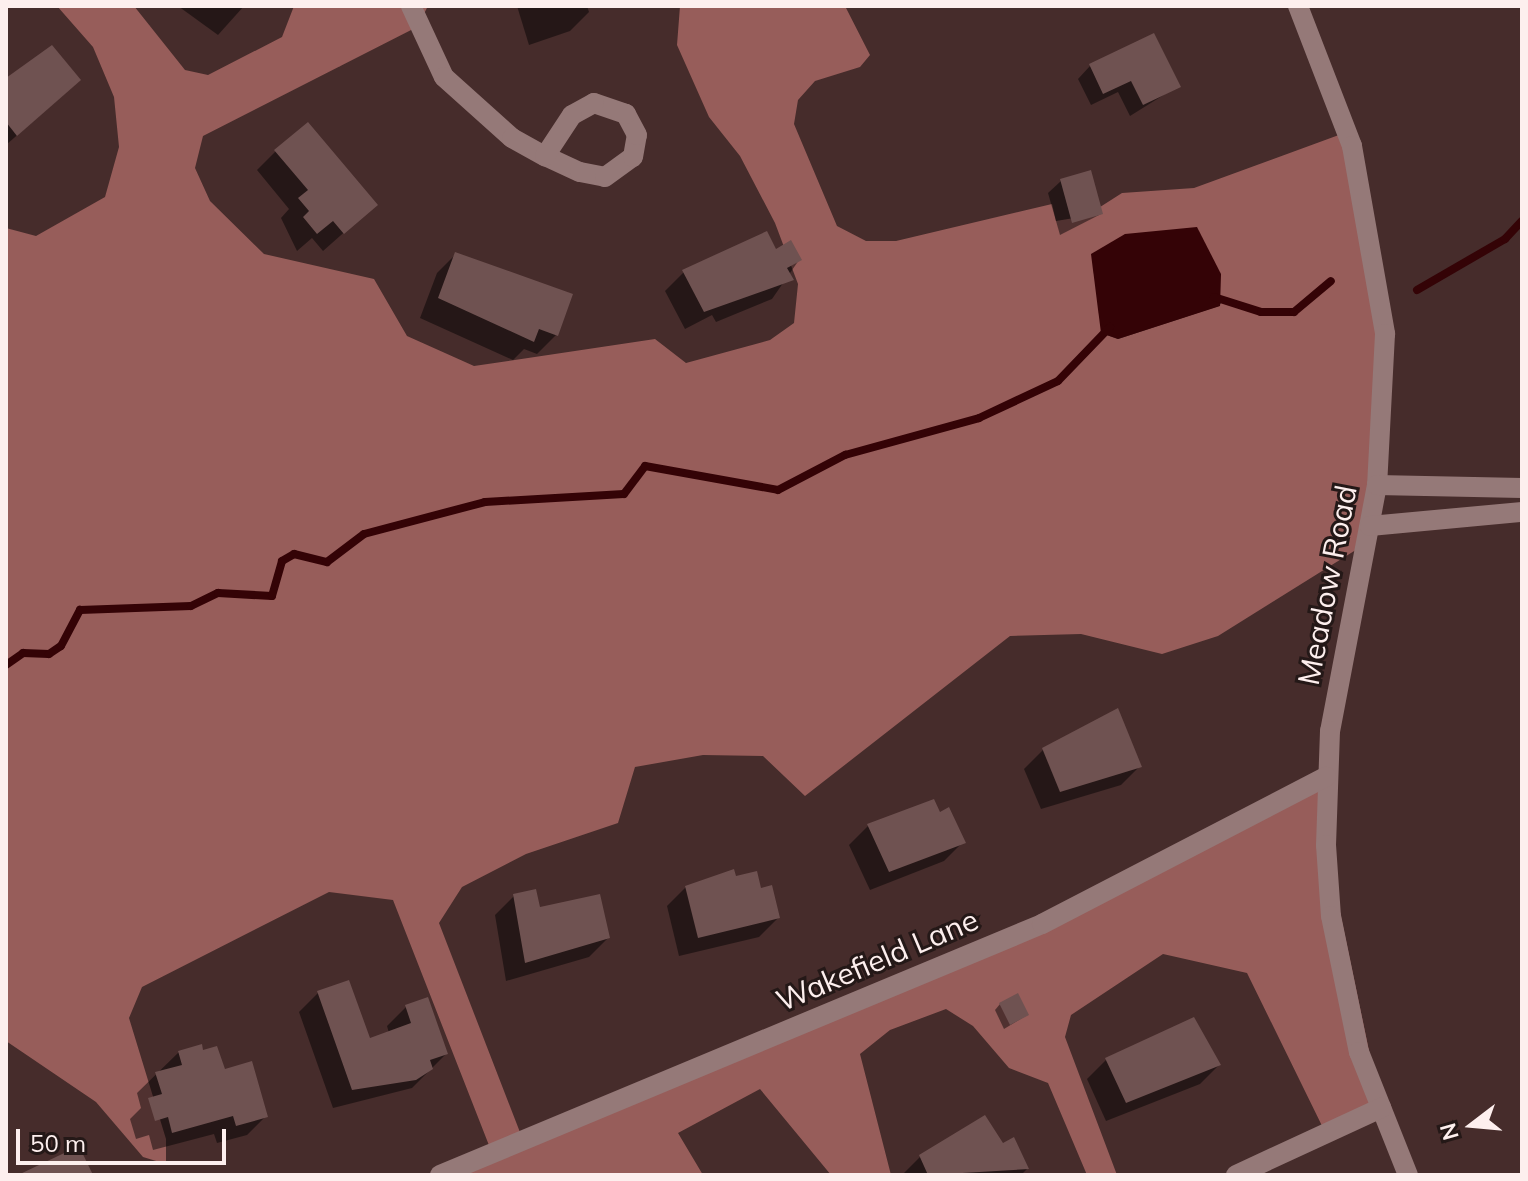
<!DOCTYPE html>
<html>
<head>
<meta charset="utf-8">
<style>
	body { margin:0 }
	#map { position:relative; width:1528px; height:1181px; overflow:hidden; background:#462c2b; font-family:Mulish,sans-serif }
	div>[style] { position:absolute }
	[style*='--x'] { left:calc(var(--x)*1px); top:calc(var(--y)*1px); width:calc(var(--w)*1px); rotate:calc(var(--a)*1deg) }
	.forest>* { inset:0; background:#975d5a }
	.water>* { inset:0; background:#340306 }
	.shadow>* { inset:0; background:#0007 }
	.stream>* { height:8px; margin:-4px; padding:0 4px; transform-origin:4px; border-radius:4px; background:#340306 }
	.building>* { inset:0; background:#6f5251 }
	.minor>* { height:20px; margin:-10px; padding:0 10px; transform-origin:10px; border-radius:10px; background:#957978 }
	span { translate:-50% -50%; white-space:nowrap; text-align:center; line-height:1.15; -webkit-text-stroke:6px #241817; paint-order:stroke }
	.street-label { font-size:30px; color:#fdefee }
	.frame { position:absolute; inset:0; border:8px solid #fdefee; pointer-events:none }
	.north { position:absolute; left:1432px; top:1085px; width:80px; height:80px; -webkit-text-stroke:6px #241817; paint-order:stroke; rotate:254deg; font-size:22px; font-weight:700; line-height:32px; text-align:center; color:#fdefee }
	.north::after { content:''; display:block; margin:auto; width:28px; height:36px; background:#fdefee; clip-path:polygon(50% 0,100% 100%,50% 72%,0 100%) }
	.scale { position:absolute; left:16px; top:1129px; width:210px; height:36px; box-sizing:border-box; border:4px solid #fdefee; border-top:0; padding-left:10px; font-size:24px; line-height:28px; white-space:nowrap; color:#fdefee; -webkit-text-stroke:6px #241817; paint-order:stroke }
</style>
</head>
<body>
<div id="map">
	<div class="forest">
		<div style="clip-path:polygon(evenodd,57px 6px,134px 6px,185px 70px,208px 75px,282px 37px,294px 6px,428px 6px,417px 27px,203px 136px,195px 168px,210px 201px,264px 254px,374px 279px,407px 336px,474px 366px,655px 339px,686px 363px,770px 340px,794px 323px,798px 284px,775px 223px,740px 156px,709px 117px,677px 45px,680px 6px,845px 6px,870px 55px,860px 67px,815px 81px,798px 100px,794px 124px,837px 226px,866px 241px,896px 241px,1052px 204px,1056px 221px,1086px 216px,1122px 193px,1194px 188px,1347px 132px,1385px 334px,1367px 543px,1218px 636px,1162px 654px,1081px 634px,1010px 636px,805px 796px,763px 756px,703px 755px,635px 767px,618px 823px,526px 854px,462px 887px,439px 923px,523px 1140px,1042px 924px,1326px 777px,1326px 845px,1381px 1108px,1326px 1134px,1247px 973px,1163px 954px,1071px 1015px,1065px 1037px,1117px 1175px,1087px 1175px,1048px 1083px,1009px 1068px,973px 1026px,946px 1009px,890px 1030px,860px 1054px,891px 1175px,831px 1175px,760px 1089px,678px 1133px,703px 1175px,440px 1175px,492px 1153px,393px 900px,329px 892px,142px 987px,129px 1018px,166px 1139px,166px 1164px,143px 1157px,96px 1102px,6px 1041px,6px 228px,36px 236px,105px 197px,119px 147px,114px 97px,93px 47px,57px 6px,1125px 234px,1157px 234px,1224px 299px,1219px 306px,1118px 339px,1101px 333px,1125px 234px)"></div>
	</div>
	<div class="water">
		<div style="clip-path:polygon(1197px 227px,1221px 274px,1220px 306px,1118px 339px,1101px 333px,1091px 254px,1125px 234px)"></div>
	</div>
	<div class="shadow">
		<div style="clip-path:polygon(178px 6px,244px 6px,218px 35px)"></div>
		<div style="clip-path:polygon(517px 6px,587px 6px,589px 12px,570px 31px,529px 45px)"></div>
		<div style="clip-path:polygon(1090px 66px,1178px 86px,1130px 116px,1118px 92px,1091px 105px,1078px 79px)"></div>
		<div style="clip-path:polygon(6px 81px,66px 92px,6px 145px)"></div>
		<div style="clip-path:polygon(276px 151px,375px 205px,323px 251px,312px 238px,297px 251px,281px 218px,289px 209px,257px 170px)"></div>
		<div style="clip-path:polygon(1061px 181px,1101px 214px,1060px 235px,1048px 193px)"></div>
		<div style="clip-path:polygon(456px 254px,556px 335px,537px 354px,524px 349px,513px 360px,420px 318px,437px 273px)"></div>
		<div style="clip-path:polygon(799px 260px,772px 299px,716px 322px,712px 315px,685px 329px,665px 291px,684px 272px)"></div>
		<div style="clip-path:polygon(1043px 750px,1140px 766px,1121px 785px,1041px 809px,1024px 769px)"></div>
		<div style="clip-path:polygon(939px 814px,963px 842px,944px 861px,870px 890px,849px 845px,868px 826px)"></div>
		<div style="clip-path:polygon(734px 879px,759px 890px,778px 918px,759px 937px,679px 956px,667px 906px,686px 887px)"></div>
		<div style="clip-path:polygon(514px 896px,539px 909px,608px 938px,589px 957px,506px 981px,495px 915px)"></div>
		<div style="clip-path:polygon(318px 993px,368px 1041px,389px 1033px,387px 1026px,406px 1007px,427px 1000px,446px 1054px,412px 1088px,333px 1108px,299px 1012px)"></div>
		<div style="clip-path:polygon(1000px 1004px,1027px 1015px,1004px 1029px,995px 1010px)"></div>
		<div style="clip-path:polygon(179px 1052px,202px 1052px,266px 1116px,247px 1135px,217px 1143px,214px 1134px,153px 1150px,149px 1135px,136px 1139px,130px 1119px,141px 1108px,137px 1093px)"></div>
		<div style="clip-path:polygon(1106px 1060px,1219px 1065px,1200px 1084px,1106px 1121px,1087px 1079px)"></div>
		<div style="clip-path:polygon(1003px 1145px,1027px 1169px,1021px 1175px,902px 1175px,920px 1157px)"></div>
	</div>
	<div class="stream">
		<div style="--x:1417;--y:290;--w:102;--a:-30.1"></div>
		<div style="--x:1505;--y:239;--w:25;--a:-47"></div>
		<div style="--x:1214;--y:297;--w:49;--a:17.7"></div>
		<div style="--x:1261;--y:312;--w:33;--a:0"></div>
		<div style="--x:1294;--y:312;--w:48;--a:-40"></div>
		<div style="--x:6;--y:665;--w:21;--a:-35"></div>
		<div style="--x:23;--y:653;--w:26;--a:2"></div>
		<div style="--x:49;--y:654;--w:14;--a:-34"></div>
		<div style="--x:61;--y:646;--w:41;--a:-62.2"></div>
		<div style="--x:80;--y:610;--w:111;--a:-2.1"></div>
		<div style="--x:191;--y:606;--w:30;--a:-26"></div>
		<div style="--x:218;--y:593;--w:54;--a:3.2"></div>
		<div style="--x:272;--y:596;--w:36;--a:-74"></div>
		<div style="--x:282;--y:561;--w:14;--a:-30"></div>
		<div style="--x:294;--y:554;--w:34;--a:14"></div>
		<div style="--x:327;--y:562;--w:46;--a:-37.1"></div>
		<div style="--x:364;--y:534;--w:125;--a:-14.8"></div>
		<div style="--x:485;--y:502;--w:139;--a:-3.3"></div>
		<div style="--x:624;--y:494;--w:35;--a:-53"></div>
		<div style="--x:645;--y:466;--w:135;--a:10.2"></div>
		<div style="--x:778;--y:490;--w:76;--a:-27.6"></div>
		<div style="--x:845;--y:455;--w:139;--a:-15.4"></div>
		<div style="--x:979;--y:418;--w:87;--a:-25.1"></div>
		<div style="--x:1058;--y:381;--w:75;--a:-46.1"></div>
	</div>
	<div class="building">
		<div style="clip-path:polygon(1154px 33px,1181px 87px,1143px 105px,1131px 81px,1103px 94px,1089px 64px)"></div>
		<div style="clip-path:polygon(52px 45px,81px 80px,17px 136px,6px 122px,6px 78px)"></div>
		<div style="clip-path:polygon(308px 122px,378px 205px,344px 234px,333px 221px,317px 234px,303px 217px,309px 211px,298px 198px,308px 190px,274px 150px)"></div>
		<div style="clip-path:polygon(1091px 170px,1103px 214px,1072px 223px,1060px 179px)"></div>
		<div style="clip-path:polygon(767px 231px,776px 249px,791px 240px,802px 260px,787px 268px,794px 280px,704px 312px,682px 270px)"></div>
		<div style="clip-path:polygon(455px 252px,573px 294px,558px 336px,539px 329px,534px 342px,438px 298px)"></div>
		<div style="clip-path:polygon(1118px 708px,1142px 767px,1060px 792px,1042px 748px)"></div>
		<div style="clip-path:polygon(934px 799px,940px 812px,949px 807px,966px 843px,889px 872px,867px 824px)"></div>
		<div style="clip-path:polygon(734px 869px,736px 876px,757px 871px,761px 888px,772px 885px,780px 918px,698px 938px,685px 886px)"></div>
		<div style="clip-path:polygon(536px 889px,540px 907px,600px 894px,610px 938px,525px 963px,513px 894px)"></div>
		<div style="clip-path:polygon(349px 980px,370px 1038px,411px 1023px,405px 1005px,428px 997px,448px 1054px,430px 1060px,433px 1069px,416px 1080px,352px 1090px,317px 991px)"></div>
		<div style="clip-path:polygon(1018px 993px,1029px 1015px,1010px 1025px,999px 1003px)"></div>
		<div style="clip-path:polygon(1194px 1017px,1221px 1065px,1126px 1103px,1105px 1058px)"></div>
		<div style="clip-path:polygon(202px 1044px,203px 1050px,217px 1046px,225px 1069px,252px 1061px,268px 1117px,236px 1126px,233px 1116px,172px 1133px,168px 1117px,155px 1121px,148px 1098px,162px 1094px,155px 1072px,182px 1065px,178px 1051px)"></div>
		<div style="clip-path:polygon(985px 1115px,1003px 1143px,1014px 1137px,1029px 1169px,928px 1175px,919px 1155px)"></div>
		<div style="clip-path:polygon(79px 1146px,93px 1175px,18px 1175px)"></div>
	</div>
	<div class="minor">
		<div style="--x:411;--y:6;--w:78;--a:65.1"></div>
		<div style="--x:444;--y:77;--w:91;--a:41.9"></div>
		<div style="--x:512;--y:138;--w:38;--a:29"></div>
		<div style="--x:545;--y:156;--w:38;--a:25"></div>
		<div style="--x:580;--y:172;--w:25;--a:11"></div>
		<div style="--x:605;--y:177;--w:34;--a:-36"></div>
		<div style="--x:633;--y:157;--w:22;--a:-80"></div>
		<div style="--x:637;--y:135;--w:24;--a:-118"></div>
		<div style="--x:626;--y:114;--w:34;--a:-161"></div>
		<div style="--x:594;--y:103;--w:25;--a:151"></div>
		<div style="--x:572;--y:115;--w:49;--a:123.4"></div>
		<div style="--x:1298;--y:6;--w:150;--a:68.9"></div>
		<div style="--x:1352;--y:146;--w:191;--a:80"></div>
		<div style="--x:1385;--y:334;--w:151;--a:93"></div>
		<div style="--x:1377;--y:485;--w:250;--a:100.8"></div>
		<div style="--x:1330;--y:731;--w:114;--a:92"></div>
		<div style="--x:1326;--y:845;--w:71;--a:86"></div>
		<div style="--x:1331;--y:916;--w:139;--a:78.4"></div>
		<div style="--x:1359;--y:1052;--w:132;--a:68.3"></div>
		<div style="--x:1377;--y:485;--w:145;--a:1.2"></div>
		<div style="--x:1370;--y:526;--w:153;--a:-5.3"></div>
		<div style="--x:440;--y:1175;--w:652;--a:-22.63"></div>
		<div style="--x:1042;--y:924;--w:320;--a:-27.4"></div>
		<div style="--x:1236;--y:1175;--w:160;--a:-24.8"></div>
	</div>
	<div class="street-label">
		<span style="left:1327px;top:585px;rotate:-79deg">Meadow Road</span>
		<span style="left:877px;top:960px;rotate:-23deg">Wakefield Lane</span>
	</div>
	<div class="frame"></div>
	<div class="north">N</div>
	<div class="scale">50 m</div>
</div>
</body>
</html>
